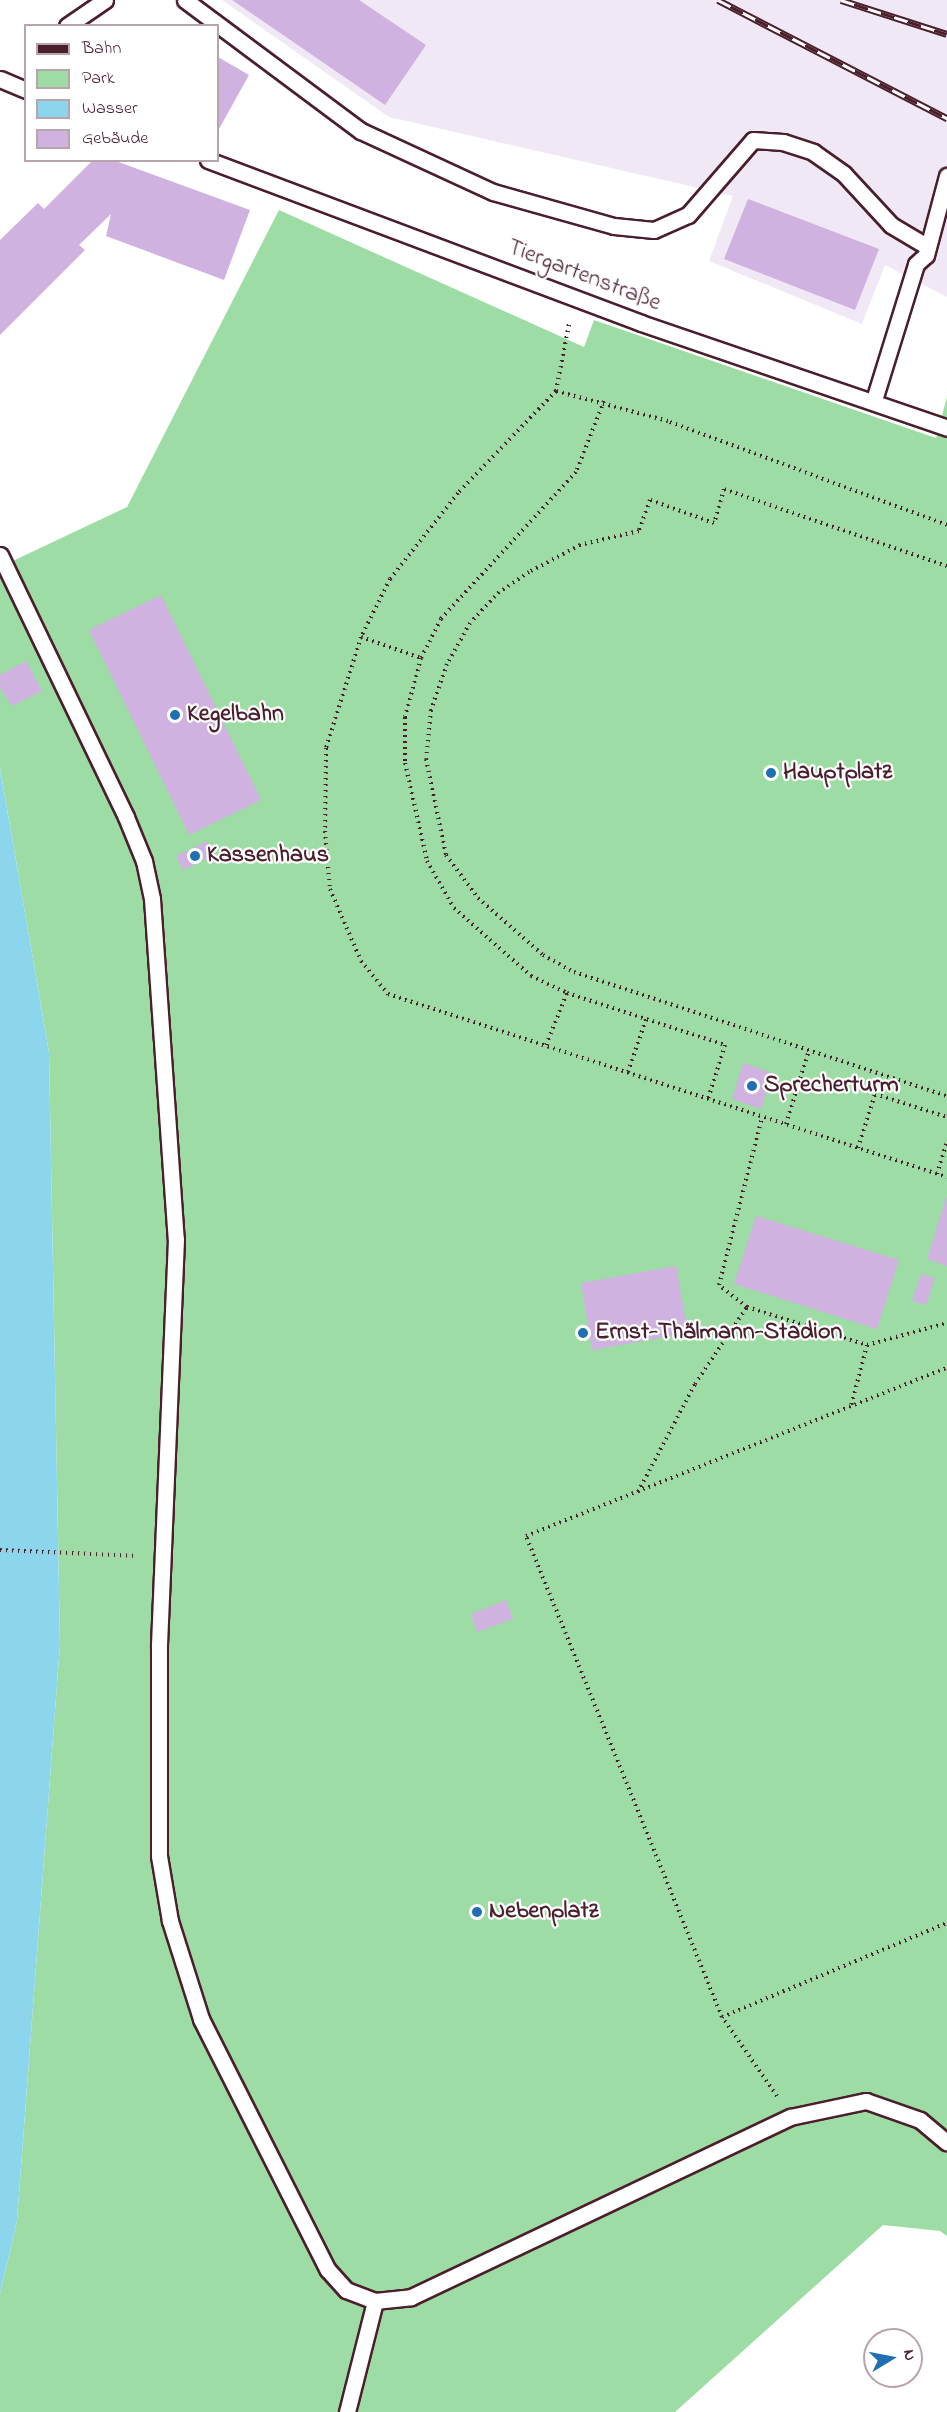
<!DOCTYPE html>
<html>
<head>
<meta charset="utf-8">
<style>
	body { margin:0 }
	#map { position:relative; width:947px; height:2412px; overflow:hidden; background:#fff; font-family:"Indie Flower",sans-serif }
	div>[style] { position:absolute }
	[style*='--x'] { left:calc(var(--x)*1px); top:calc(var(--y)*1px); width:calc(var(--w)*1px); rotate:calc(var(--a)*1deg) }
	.built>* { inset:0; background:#f1e8f6 }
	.green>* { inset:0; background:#9edca5 }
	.water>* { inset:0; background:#8cd6ed }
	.building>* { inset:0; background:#cfb2e0 }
	.path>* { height:4px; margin-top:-2px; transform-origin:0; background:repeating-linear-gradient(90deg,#4a1f2b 0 1.5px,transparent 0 6px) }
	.roads { filter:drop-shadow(2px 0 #4a1f2b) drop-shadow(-2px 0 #4a1f2b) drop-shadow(0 2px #4a1f2b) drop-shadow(0 -2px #4a1f2b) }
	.lane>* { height:15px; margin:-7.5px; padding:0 7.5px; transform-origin:7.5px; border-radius:7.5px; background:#fff }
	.rail>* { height:7px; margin-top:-3.5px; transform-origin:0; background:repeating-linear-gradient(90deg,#fff 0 14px,#4a1f2b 0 28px); box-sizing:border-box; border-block:2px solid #4a1f2b }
	.dots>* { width:16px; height:16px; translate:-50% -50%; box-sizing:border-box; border:3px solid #fff; border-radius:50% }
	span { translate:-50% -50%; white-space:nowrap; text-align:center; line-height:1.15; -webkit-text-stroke:4.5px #fff; paint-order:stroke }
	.street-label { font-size:24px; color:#4a1f2b }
	.poi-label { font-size:24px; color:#4a1f2b; font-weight:700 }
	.left { translate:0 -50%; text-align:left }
	.legend { position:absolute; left:24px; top:24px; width:195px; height:138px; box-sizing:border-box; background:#fff; border:2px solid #b7a5aa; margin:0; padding:8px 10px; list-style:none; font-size:18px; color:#4a1f2b }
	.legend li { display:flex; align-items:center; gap:12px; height:30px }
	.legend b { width:30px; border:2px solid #b7a5aa }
	.north { position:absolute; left:863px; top:2328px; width:60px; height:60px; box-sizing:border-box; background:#fff; border:2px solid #b7a5aa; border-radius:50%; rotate:80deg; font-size:16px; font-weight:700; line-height:24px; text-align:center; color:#4a1f2b }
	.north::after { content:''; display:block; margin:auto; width:21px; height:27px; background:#1f6fb2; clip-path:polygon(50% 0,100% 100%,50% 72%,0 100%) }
</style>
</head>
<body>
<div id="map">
	<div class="built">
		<div style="clip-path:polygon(222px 0,947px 0,947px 297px,885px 265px,862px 324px,709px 261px,733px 196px,389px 117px)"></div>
	</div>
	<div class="green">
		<div style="clip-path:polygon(279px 210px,584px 347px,594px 320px,936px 438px,947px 397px,947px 2236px,940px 2231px,883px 2225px,675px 2412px,0 2412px,0 2293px,17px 2221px,60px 1644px,49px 1052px,0 768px,0 567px,127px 507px)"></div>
	</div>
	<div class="water">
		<div style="clip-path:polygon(0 768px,49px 1052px,60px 1644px,17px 2221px,0 2293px)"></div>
	</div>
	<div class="building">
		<div style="clip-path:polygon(232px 0,359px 0,426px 45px,385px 105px)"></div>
		<div style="clip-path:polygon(218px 57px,249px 75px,219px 129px,218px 128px)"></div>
		<div style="clip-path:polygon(93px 160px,113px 160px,250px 210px,224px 280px,106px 236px,111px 214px,79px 245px,85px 250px,0 335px,0 240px,38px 203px,44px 209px)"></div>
		<div style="clip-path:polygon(748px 199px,879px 249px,855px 310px,724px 259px)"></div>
		<div style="clip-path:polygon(161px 595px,261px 800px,189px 835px,89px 630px)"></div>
		<div style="clip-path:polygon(26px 661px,42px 691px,12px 706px,0 688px,0 675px)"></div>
		<div style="clip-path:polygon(207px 841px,214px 855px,183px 870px,176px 856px)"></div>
		<div style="clip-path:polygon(743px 1063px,772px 1073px,761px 1109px,732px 1099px)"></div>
		<div style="clip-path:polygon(946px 1198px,947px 1198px,947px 1266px,927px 1259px)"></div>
		<div style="clip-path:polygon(756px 1216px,899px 1260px,877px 1329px,734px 1284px)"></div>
		<div style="clip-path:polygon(676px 1266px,688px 1333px,592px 1350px,581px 1283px)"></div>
		<div style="clip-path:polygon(921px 1274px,935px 1278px,926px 1305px,912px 1301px)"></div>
		<div style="clip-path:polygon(506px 1600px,513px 1619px,477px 1632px,471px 1614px)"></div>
	</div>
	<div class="path">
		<div style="--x:556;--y:391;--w:68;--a:-79"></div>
		<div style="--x:604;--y:401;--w:76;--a:111.5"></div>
		<div style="--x:576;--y:472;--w:200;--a:132.6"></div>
		<div style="--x:441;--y:619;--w:44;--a:117.1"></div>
		<div style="--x:421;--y:658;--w:61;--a:105.2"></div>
		<div style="--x:405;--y:717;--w:46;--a:90"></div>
		<div style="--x:405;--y:763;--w:100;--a:77.3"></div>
		<div style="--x:427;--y:861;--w:54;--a:60.1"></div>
		<div style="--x:454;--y:908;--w:103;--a:41.4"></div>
		<div style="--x:531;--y:976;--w:40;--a:25"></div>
		<div style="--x:567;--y:993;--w:166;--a:18.2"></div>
		<div style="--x:725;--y:1045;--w:57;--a:107.5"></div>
		<div style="--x:947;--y:525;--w:298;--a:-159.6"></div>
		<div style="--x:668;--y:421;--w:116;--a:-165"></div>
		<div style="--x:556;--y:391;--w:141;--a:133.9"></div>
		<div style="--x:458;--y:493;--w:110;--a:128.3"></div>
		<div style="--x:390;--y:579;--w:65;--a:116.6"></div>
		<div style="--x:361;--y:637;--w:116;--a:107.5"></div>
		<div style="--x:326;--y:748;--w:83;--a:90.7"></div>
		<div style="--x:325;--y:831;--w:58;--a:85.1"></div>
		<div style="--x:330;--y:889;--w:78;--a:66.7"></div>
		<div style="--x:361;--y:961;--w:43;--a:50.7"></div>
		<div style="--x:388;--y:994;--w:588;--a:18.13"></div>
		<div style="--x:947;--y:566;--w:236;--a:-161"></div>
		<div style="--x:724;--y:489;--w:35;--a:106"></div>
		<div style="--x:714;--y:523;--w:68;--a:-160.2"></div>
		<div style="--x:650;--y:500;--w:33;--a:110"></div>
		<div style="--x:639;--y:531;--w:61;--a:166.7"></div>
		<div style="--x:580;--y:545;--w:58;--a:152.1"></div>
		<div style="--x:529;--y:572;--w:36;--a:146"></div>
		<div style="--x:499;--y:592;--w:42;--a:133.1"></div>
		<div style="--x:470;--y:623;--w:47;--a:119.3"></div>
		<div style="--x:447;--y:664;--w:49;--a:109.2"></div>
		<div style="--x:431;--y:710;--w:49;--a:95.8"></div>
		<div style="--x:426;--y:759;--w:98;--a:78.2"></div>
		<div style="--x:446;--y:855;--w:54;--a:53.3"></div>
		<div style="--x:478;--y:898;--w:86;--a:41.2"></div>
		<div style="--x:543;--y:955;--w:35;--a:29"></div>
		<div style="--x:574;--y:972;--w:393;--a:18.4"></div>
		<div style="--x:361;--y:637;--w:64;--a:19.3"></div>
		<div style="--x:546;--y:1045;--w:56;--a:-68"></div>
		<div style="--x:628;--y:1072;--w:56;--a:-71.2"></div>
		<div style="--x:786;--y:1124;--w:77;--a:-72.7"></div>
		<div style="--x:858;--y:1148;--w:57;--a:-72.5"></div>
		<div style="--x:875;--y:1094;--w:76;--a:17.7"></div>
		<div style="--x:937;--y:1174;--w:34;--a:-73"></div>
		<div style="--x:747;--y:1307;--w:36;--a:-142"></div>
		<div style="--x:719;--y:1285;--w:173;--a:-75.6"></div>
		<div style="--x:867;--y:1345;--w:83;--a:-15.4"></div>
		<div style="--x:638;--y:1492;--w:122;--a:-62.2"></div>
		<div style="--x:695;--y:1384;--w:93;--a:-56"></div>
		<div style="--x:747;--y:1307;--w:126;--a:17.6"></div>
		<div style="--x:867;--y:1345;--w:63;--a:104.7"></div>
		<div style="--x:0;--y:1550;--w:138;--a:2.5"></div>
		<div style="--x:722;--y:2017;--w:244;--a:-22.7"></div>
		<div style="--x:777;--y:2096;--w:96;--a:-124.8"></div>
		<div style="--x:722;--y:2017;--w:519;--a:-112.17"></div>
		<div style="--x:526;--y:1536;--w:453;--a:-21.8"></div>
	</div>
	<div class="roads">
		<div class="lane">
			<div style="--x:185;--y:0;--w:219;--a:36.7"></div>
			<div style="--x:361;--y:131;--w:145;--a:24.8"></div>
			<div style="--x:493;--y:192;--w:126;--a:15.7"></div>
			<div style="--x:614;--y:226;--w:40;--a:5.7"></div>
			<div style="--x:654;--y:230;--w:37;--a:-24"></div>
			<div style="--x:688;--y:215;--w:99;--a:-49.1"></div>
			<div style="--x:753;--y:140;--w:30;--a:4"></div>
			<div style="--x:783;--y:142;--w:32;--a:18"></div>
			<div style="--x:813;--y:152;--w:38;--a:35"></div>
			<div style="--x:844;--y:174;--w:69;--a:47.3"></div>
			<div style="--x:891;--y:225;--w:43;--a:30.7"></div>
			<div style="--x:67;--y:26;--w:46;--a:-34.4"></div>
			<div style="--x:0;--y:79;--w:28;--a:23"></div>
			<div style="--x:208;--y:160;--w:463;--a:20.6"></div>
			<div style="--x:641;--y:323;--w:324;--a:18.9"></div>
			<div style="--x:874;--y:400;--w:142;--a:-72.8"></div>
			<div style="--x:916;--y:264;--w:13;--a:-42"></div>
			<div style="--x:926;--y:255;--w:82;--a:-75.1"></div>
			<div style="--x:0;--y:555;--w:291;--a:64.3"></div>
			<div style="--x:126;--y:817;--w:48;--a:67.8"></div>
			<div style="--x:144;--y:861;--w:39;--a:78"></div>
			<div style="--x:152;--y:899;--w:341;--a:86"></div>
			<div style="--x:176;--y:1239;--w:408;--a:92.4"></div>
			<div style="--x:159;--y:1647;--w:209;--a:90"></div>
			<div style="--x:159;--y:1856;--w:66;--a:80.4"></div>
			<div style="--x:170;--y:1921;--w:103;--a:72.4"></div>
			<div style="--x:201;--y:2019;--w:281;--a:63.2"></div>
			<div style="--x:328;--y:2270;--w:27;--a:48"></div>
			<div style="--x:346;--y:2290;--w:31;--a:21"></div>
			<div style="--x:375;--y:2301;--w:36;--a:-6"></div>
			<div style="--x:411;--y:2297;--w:420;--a:-25.4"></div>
			<div style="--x:790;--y:2117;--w:78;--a:-11.9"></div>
			<div style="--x:866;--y:2101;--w:57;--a:19.4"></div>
			<div style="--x:920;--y:2120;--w:35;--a:40"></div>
			<div style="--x:347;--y:2412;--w:114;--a:-75.8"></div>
		</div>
	</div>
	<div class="rail">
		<div style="--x:718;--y:0;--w:258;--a:27.3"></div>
		<div style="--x:841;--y:0;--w:111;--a:17.8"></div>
	</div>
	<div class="dots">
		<div style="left:175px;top:715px;background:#1f6fb2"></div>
		<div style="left:771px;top:773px;background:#1f6fb2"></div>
		<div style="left:195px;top:856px;background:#1f6fb2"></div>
		<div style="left:752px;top:1086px;background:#1f6fb2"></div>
		<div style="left:583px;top:1333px;background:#1f6fb2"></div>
		<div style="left:477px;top:1912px;background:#1f6fb2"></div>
	</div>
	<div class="street-label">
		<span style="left:584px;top:276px;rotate:21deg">Tiergartenstraße</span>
	</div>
	<div class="poi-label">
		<span class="left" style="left:187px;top:715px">Kegelbahn</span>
		<span class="left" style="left:783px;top:773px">Hauptplatz</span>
		<span class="left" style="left:207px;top:856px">Kassenhaus</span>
		<span class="left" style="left:764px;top:1086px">Sprecherturm</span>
		<span class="left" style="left:595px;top:1333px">Ernst-Thälmann-Stadion</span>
		<span class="left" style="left:489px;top:1912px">Nebenplatz</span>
	</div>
	<ul class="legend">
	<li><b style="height:8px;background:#4a1f2b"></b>Bahn</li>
	<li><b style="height:16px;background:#9edca5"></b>Park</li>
	<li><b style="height:16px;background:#8cd6ed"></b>Wasser</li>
	<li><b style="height:16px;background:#cfb2e0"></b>Gebäude</li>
	</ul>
	<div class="north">N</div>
</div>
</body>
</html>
